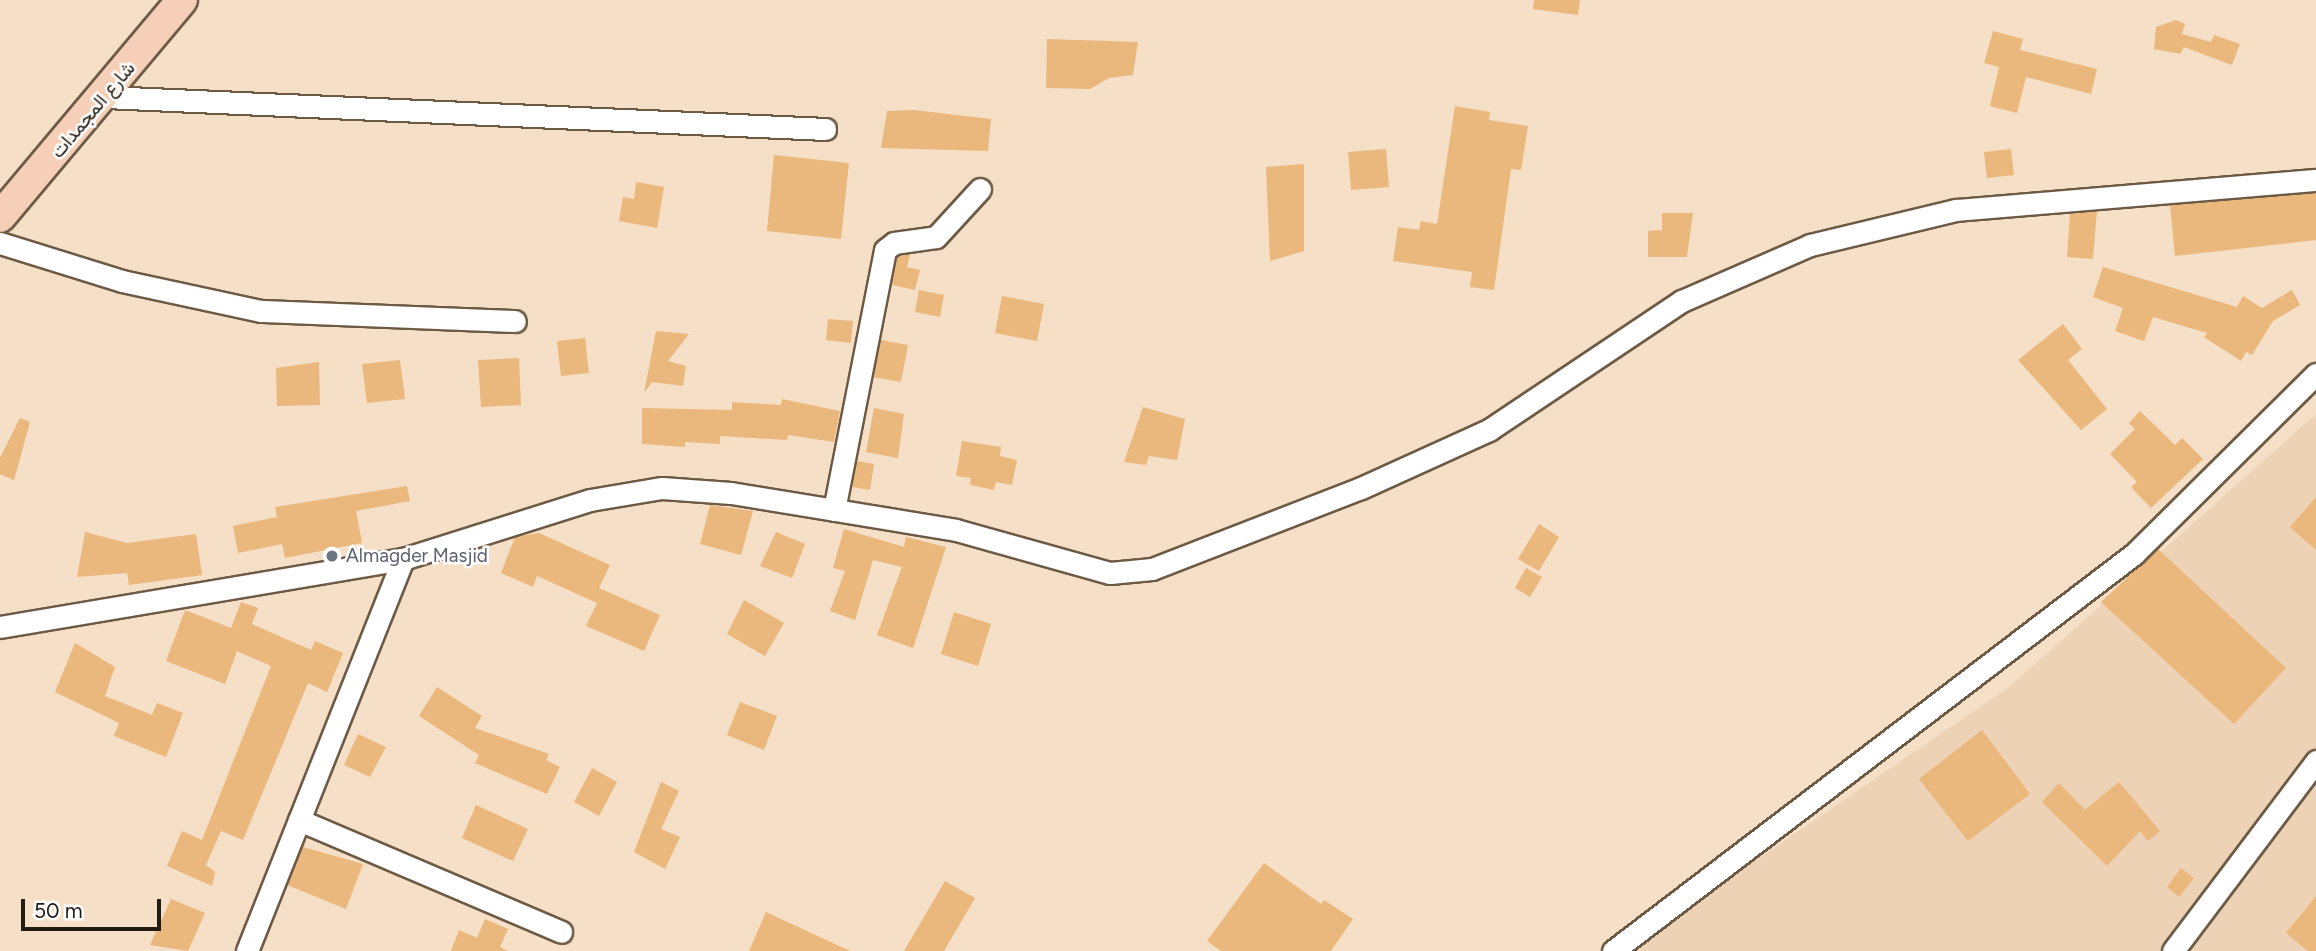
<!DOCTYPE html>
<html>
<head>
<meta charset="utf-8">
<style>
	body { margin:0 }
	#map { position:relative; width:2316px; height:951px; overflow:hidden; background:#f5dfc7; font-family:Figtree,Vazirmatn,sans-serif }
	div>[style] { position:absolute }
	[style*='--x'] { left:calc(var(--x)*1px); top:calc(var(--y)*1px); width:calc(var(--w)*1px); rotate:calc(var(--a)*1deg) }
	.built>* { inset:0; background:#edd2b5 }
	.building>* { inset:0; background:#eab77d }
	.roads { filter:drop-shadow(2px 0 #6c5a45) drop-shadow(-2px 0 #6c5a45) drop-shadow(0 2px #6c5a45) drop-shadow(0 -2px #6c5a45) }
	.street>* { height:21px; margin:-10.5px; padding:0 10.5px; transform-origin:10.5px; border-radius:10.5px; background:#fff }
	.secondary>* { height:30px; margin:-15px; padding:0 15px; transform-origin:15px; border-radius:15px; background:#f5cfb7 }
	.dots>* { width:19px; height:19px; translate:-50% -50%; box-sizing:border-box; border:4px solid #fff; border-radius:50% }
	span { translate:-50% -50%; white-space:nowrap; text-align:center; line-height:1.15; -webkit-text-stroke:5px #fff; paint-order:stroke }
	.street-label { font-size:19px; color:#221b12 }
	.worship-label { font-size:19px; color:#5b616d }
	.left { translate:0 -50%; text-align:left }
	.scale { position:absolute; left:21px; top:899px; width:140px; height:32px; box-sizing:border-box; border:4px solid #221b12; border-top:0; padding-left:9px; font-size:21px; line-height:24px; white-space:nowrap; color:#221b12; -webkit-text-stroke:5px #fff; paint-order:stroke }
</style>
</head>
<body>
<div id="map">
	<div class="built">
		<div style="clip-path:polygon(2316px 414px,2316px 951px,1623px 951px,2008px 688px)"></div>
	</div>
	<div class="building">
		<div style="clip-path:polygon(1534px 0,1580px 0,1578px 15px,1533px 9px)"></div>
		<div style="clip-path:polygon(2176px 20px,2185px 24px,2182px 34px,2211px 42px,2214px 35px,2240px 44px,2232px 65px,2184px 47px,2180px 54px,2154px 49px,2156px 27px)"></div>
		<div style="clip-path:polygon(1993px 31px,2023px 39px,2020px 50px,2097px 69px,2091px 94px,2026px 77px,2017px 113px,1990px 106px,1999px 67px,1984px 63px)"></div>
		<div style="clip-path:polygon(1047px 39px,1138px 42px,1133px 75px,1109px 78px,1090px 89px,1046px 88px)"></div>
		<div style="clip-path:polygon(1455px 106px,1490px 112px,1489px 120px,1528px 126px,1521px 170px,1511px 169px,1494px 290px,1470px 287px,1472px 272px,1393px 261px,1398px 227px,1419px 230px,1421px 221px,1437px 224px)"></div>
		<div style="clip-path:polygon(914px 110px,991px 119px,988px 151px,881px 148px,887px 111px)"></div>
		<div style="clip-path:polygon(1386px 149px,1389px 187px,1351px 190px,1348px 152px)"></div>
		<div style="clip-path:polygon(2011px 149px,2014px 175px,1987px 178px,1984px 152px)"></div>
		<div style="clip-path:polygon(774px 155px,849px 163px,841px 239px,767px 231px)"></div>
		<div style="clip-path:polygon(1304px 164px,1304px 251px,1270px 261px,1266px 167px)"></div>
		<div style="clip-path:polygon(636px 182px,664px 187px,657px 228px,619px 221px,623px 197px,634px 199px)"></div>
		<div style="clip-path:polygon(2316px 193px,2316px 240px,2175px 256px,2170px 205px)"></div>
		<div style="clip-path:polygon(2097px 211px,2093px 259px,2067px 257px,2070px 214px)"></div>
		<div style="clip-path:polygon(1662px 213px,1693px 213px,1687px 257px,1648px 257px,1648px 231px,1662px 230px)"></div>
		<div style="clip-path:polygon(910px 254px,907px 267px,920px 270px,915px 290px,892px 285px,897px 257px)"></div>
		<div style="clip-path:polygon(2103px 267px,2237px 307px,2243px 296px,2262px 308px,2292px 290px,2300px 305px,2273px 321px,2252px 355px,2246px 352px,2241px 361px,2204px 337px,2207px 333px,2153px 317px,2144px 341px,2115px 331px,2123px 308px,2093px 297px)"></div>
		<div style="clip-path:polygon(919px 290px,944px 295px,940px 317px,915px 312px)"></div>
		<div style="clip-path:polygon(1002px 296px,1044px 304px,1037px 341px,995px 333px)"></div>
		<div style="clip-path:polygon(828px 319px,853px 321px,851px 343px,826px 340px)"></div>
		<div style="clip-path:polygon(2063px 324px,2082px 349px,2068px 360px,2107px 409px,2081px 430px,2018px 360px)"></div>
		<div style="clip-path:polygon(656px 331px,689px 334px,668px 361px,686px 366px,683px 386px,652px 382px,644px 393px)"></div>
		<div style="clip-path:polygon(585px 338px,589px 373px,561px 376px,557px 341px)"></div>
		<div style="clip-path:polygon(881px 340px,908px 345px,901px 382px,873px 377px)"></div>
		<div style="clip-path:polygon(519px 358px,521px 405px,481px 407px,478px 360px)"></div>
		<div style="clip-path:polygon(400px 360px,405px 399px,367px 403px,362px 364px)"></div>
		<div style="clip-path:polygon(319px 362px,320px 405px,277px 406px,276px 368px)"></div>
		<div style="clip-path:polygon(782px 399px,840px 411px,834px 442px,788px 435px,787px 440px,720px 436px,720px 444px,685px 442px,685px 447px,642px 444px,642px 408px,732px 410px,732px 402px,781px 405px)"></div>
		<div style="clip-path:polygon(1143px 407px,1185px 419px,1177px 460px,1149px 456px,1146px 465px,1124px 462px)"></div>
		<div style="clip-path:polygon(874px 408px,904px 414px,898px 458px,866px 452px)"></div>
		<div style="clip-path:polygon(2140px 411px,2175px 445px,2182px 438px,2203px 459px,2151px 508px,2131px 487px,2137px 482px,2110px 454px,2135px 429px,2129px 423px)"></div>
		<div style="clip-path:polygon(20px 418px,30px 422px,14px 480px,0 474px,0 458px)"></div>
		<div style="clip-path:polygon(962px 441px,1001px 447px,1000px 456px,1017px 460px,1012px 485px,996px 482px,994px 490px,970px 485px,971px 478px,956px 476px)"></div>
		<div style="clip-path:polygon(857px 461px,874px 464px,870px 490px,852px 487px)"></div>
		<div style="clip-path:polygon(407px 486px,410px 501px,356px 511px,362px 543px,285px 558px,282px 544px,238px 553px,233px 526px,277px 517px,275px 507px)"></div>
		<div style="clip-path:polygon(2316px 497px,2316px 550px,2290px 527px)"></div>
		<div style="clip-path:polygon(710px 505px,753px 511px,741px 555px,700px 544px)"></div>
		<div style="clip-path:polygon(1539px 524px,1559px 537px,1539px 571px,1518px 559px)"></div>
		<div style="clip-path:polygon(844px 529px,904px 547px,906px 537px,946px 547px,913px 648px,877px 635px,902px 567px,873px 560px,855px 620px,830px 611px,845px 571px,833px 568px)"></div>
		<div style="clip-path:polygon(85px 532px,127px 543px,196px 534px,202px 575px,129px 585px,127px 573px,77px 577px)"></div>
		<div style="clip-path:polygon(776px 532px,805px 544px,792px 578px,760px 566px)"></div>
		<div style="clip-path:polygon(539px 533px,610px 565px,599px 588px,660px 615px,644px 651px,586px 626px,597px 603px,537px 576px,533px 587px,501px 573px,515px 537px)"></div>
		<div style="clip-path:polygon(2158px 549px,2286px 668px,2234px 724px,2101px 602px)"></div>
		<div style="clip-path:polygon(1526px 568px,1542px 577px,1530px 597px,1515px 588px)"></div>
		<div style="clip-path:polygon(744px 600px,784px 623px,765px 656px,727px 634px)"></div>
		<div style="clip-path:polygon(241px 602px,258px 608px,252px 624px,311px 650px,315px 641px,343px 653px,327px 692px,308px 683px,243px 840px,221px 831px,206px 865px,215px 872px,212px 886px,167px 866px,182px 831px,202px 840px,271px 666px,237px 651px,225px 684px,166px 661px,185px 610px,231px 628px)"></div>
		<div style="clip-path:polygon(954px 612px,991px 624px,978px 666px,941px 654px)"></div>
		<div style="clip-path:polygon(75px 643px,115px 667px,105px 696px,152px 715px,157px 703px,183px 713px,166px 757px,114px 736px,119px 723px,55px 692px)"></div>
		<div style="clip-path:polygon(437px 687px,482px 716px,475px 728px,549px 754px,546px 760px,560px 767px,547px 794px,475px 763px,479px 755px,419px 716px)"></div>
		<div style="clip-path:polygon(740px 702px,777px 716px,764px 750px,727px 735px)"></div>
		<div style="clip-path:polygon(1982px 730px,2030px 794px,1968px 841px,1919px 779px)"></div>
		<div style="clip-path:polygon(358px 734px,386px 747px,370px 777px,344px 765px)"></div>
		<div style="clip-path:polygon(592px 768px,617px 782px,599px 816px,574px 802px)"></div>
		<div style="clip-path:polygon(661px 782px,679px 791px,661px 829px,680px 837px,665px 869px,634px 852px)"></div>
		<div style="clip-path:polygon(2119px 782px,2160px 831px,2148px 841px,2140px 831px,2107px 866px,2042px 802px,2059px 783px,2085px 810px)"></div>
		<div style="clip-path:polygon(476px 805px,528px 829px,513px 861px,462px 838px)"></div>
		<div style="clip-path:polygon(303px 847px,363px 864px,346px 909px,287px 885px)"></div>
		<div style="clip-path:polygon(1264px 863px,1321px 904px,1324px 900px,1353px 919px,1331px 951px,1221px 951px,1207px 941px)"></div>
		<div style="clip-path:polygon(2181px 868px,2194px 878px,2179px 897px,2167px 887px)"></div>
		<div style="clip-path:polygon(945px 881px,975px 898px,944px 951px,904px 951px)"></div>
		<div style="clip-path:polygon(2316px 896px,2316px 951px,2308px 951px,2286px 933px)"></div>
		<div style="clip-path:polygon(171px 899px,205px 913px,188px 951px,150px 945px)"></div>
		<div style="clip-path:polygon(766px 912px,850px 951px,749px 951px)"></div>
		<div style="clip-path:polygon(485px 919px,508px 929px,500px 947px,508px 951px,451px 951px,459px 930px,477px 938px)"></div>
	</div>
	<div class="roads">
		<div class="street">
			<div style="--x:105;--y:97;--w:721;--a:2.54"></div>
			<div style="--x:0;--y:243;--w:128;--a:17.3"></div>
			<div style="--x:122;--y:281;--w:142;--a:12.2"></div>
			<div style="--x:261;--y:311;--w:254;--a:2.3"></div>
			<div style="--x:834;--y:510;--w:265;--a:-78.9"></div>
			<div style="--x:885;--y:250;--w:11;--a:-38"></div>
			<div style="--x:894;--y:243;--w:42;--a:-8.1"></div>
			<div style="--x:936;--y:237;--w:65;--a:-47.5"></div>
			<div style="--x:0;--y:627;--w:409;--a:-9.6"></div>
			<div style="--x:403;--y:559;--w:196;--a:-17.5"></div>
			<div style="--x:590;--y:500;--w:73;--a:-9.5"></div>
			<div style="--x:662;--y:488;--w:69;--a:4.1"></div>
			<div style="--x:731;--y:493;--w:228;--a:9.3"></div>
			<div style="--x:956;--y:530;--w:160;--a:15.6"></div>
			<div style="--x:1110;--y:573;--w:42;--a:-5.4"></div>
			<div style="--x:1152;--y:569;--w:224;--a:-21.2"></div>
			<div style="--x:1361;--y:488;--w:141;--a:-24.4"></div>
			<div style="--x:1489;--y:430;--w:232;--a:-33.8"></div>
			<div style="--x:1682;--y:301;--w:140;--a:-23.6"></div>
			<div style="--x:1810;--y:245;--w:150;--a:-13.5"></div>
			<div style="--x:1956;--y:210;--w:361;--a:-4.8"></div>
			<div style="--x:299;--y:820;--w:285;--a:23.1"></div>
			<div style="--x:247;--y:951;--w:422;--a:-68.3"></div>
			<div style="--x:1613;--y:951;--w:655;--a:-37.31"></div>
			<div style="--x:2134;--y:554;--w:256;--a:-44.7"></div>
			<div style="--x:2173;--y:951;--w:238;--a:-53"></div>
		</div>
		<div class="secondary">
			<div style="--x:0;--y:217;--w:283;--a:-50"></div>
		</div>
	</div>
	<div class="dots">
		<div style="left:332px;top:556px;background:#6b7280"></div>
	</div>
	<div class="street-label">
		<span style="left:93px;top:110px;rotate:-50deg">شارع المجمدات</span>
	</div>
	<div class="worship-label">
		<span class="left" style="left:346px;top:556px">Almagder Masjid</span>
	</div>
	<div class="scale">50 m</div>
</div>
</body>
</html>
